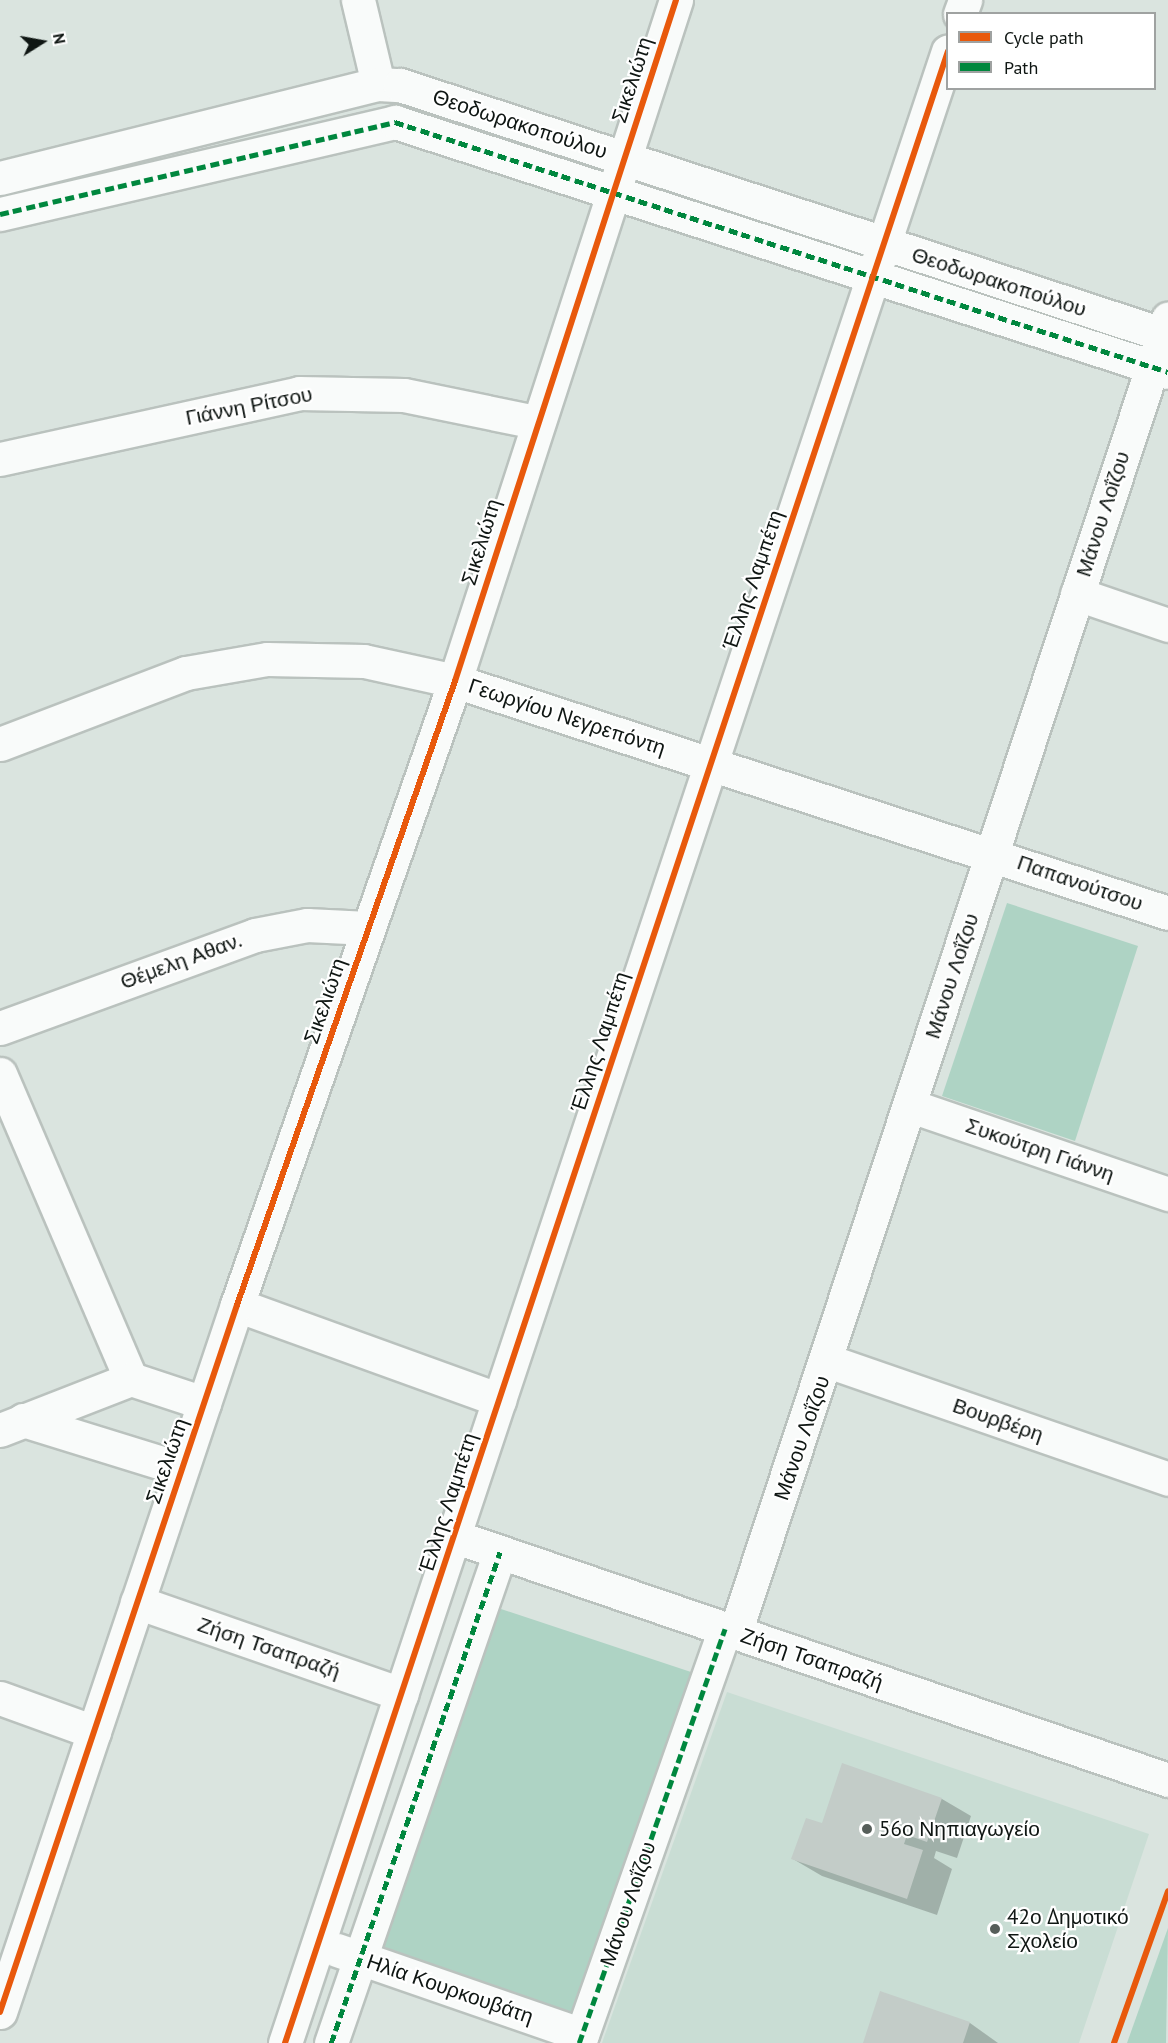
<!DOCTYPE html>
<html>
<head>
<meta charset="utf-8">
<style>
	body { margin:0 }
	#map { position:relative; width:1168px; height:2043px; overflow:hidden; background:#dae4df; font-family:"PT Sans",sans-serif }
	div>[style] { position:absolute }
	[style*='--x'] { left:calc(var(--x)*1px); top:calc(var(--y)*1px); width:calc(var(--w)*1px); rotate:calc(var(--a)*1deg) }
	.built>* { inset:0; background:#c9ddd4 }
	.green>* { inset:0; background:#aed3c4 }
	.shadow>* { inset:0; background:#0003 }
	.building>* { inset:0; background:#c3ccc8 }
	.roads { filter:drop-shadow(2px 0 #bac2be) drop-shadow(-2px 0 #bac2be) drop-shadow(0 2px #bac2be) drop-shadow(0 -2px #bac2be) }
	.minor>* { height:33px; margin:-16.5px; padding:0 16.5px; transform-origin:16.5px; border-radius:16.5px; background:#f9fbfa }
	.quiet>* { height:4.5px; margin-top:-2.25px; transform-origin:0; background:repeating-linear-gradient(90deg,#00873e 0 9px,transparent 0 13.5px) }
	.cycleway>* { height:6px; margin:-3px; padding:0 3px; transform-origin:3px; border-radius:3px; background:#e8590c }
	.dots>* { width:16px; height:16px; translate:-50% -50%; box-sizing:border-box; border:3px solid #fff; border-radius:50% }
	span { translate:-50% -50%; white-space:nowrap; text-align:center; line-height:1.15; -webkit-text-stroke:4.5px #fff; paint-order:stroke }
	.street-label { font-size:21px; color:#0f1613 }
	.poi-label { font-size:21px; color:#0f1613 }
	.left { translate:0 -50%; text-align:left }
	.legend { position:absolute; left:946px; top:12px; width:210px; height:78px; box-sizing:border-box; background:#fff; border:2px solid #9fa2a1; margin:0; padding:8px 10px; list-style:none; font-size:18px; color:#0f1613 }
	.legend li { display:flex; align-items:center; gap:12px; height:30px }
	.legend b { width:30px; border:2px solid #9fa2a1 }
	.north { position:absolute; left:12px; top:12px; width:60px; height:60px; -webkit-text-stroke:4px #fff; paint-order:stroke; rotate:79deg; font-size:16px; font-weight:700; line-height:24px; text-align:center; color:#0f1613 }
	.north::after { content:''; display:block; margin:auto; width:21px; height:27px; background:#0f1613; clip-path:polygon(50% 0,100% 100%,50% 72%,0 100%) }
</style>
</head>
<body>
<div id="map">
	<div class="built">
		<div style="clip-path:polygon(727px 1692px,1149px 1834px,1079px 2043px,602px 2043px)"></div>
	</div>
	<div class="green">
		<div style="clip-path:polygon(1007px 903px,1138px 946px,1075px 1141px,942px 1096px)"></div>
		<div style="clip-path:polygon(495px 1607px,694px 1673px,573px 2015px,376px 1947px)"></div>
		<div style="clip-path:polygon(1168px 1928px,1166px 2043px,1127px 2043px)"></div>
	</div>
	<div class="shadow">
		<div style="clip-path:polygon(942px 1799px,971px 1816px,957px 1858px,936px 1851px,934px 1858px,952px 1869px,937px 1915px,822px 1876px,793px 1859px,823px 1825px)"></div>
		<div style="clip-path:polygon(970px 2023px,998px 2043px,864px 2043px)"></div>
	</div>
	<div class="building">
		<div style="clip-path:polygon(842px 1763px,942px 1798px,927px 1842px,907px 1835px,904px 1844px,923px 1850px,907px 1899px,791px 1859px,806px 1818px,822px 1823px)"></div>
		<div style="clip-path:polygon(880px 1991px,970px 2022px,963px 2043px,863px 2043px)"></div>
	</div>
	<div class="roads">
		<div class="minor">
			<div style="--x:358;--y:0;--w:86;--a:76.6"></div>
			<div style="--x:960;--y:14;--w:15;--a:-70"></div>
			<div style="--x:0;--y:178;--w:390;--a:-14"></div>
			<div style="--x:378;--y:84;--w:22;--a:3"></div>
			<div style="--x:400;--y:85;--w:808;--a:18.1"></div>
			<div style="--x:0;--y:214;--w:406;--a:-13.1"></div>
			<div style="--x:395;--y:122;--w:812;--a:17.92"></div>
			<div style="--x:0;--y:459;--w:306;--a:-12.4"></div>
			<div style="--x:299;--y:393;--w:105;--a:1.1"></div>
			<div style="--x:404;--y:395;--w:135;--a:11.6"></div>
			<div style="--x:1077;--y:594;--w:96;--a:18.8"></div>
			<div style="--x:0;--y:744;--w:199;--a:-20.9"></div>
			<div style="--x:186;--y:673;--w:82;--a:-9.8"></div>
			<div style="--x:267;--y:659;--w:97;--a:1.2"></div>
			<div style="--x:364;--y:661;--w:93;--a:12.4"></div>
			<div style="--x:455;--y:681;--w:750;--a:18.02"></div>
			<div style="--x:0;--y:1028;--w:271;--a:-20"></div>
			<div style="--x:255;--y:935;--w:53;--a:-10.9"></div>
			<div style="--x:307;--y:925;--w:61;--a:2.8"></div>
			<div style="--x:0;--y:1074;--w:332;--a:66.8"></div>
			<div style="--x:911;--y:1106;--w:272;--a:18.9"></div>
			<div style="--x:237;--y:1305;--w:279;--a:19.9"></div>
			<div style="--x:828;--y:1361;--w:360;--a:19.1"></div>
			<div style="--x:23;--y:1420;--w:165;--a:17.2"></div>
			<div style="--x:0;--y:1430;--w:141;--a:-21.3"></div>
			<div style="--x:131;--y:1379;--w:77;--a:18.2"></div>
			<div style="--x:456;--y:1537;--w:752;--a:18.84"></div>
			<div style="--x:137;--y:1602;--w:280;--a:19.2"></div>
			<div style="--x:735;--y:1633;--w:1384;--a:-71.76"></div>
			<div style="--x:0;--y:1698;--w:100;--a:19.9"></div>
			<div style="--x:337;--y:1950;--w:259;--a:19.1"></div>
			<div style="--x:0;--y:2012;--w:746;--a:-71.47"></div>
			<div style="--x:237;--y:1305;--w:661;--a:-70.74"></div>
			<div style="--x:455;--y:681;--w:716;--a:-72.02"></div>
			<div style="--x:285;--y:2043;--w:2099;--a:-71.59"></div>
			<div style="--x:331;--y:2043;--w:519;--a:-71.01"></div>
			<div style="--x:579;--y:2043;--w:439;--a:-70.6"></div>
		</div>
	</div>
	<div class="quiet">
		<div style="--x:0;--y:214;--w:406;--a:-13.1"></div>
		<div style="--x:395;--y:122;--w:812;--a:17.92"></div>
		<div style="--x:331;--y:2043;--w:519;--a:-71.01"></div>
		<div style="--x:579;--y:2043;--w:439;--a:-70.6"></div>
	</div>
	<div class="cycleway">
		<div style="--x:0;--y:2012;--w:746;--a:-71.47"></div>
		<div style="--x:237;--y:1305;--w:661;--a:-70.74"></div>
		<div style="--x:455;--y:681;--w:716;--a:-72.02"></div>
		<div style="--x:285;--y:2043;--w:2099;--a:-71.59"></div>
		<div style="--x:1114;--y:2043;--w:161;--a:-70.4"></div>
	</div>
	<div class="dots">
		<div style="left:867px;top:1829px;background:#565e5a"></div>
		<div style="left:995px;top:1929px;background:#565e5a"></div>
	</div>
	<div class="street-label">
		<span style="left:632px;top:80px;rotate:-72deg">Σικελιώτη</span>
		<span style="left:520px;top:124px;rotate:18deg">Θεοδωρακοπούλου</span>
		<span style="left:999px;top:282px;rotate:18deg">Θεοδωρακοπούλου</span>
		<span style="left:249px;top:406px;rotate:-11deg">Γιάννη Ρίτσου</span>
		<span style="left:1103px;top:514px;rotate:-72deg">Μάνου Λοΐζου</span>
		<span style="left:481px;top:542px;rotate:-73deg">Σικελιώτη</span>
		<span style="left:753px;top:580px;rotate:-71deg">Έλλης Λαμπέτη</span>
		<span style="left:567px;top:717px;rotate:18deg">Γεωργίου Νεγρεπόντη</span>
		<span style="left:1080px;top:883px;rotate:19deg">Παπανούτσου</span>
		<span style="left:181px;top:961px;rotate:-20deg">Θέμελη Αθαν.</span>
		<span style="left:952px;top:976px;rotate:-72deg">Μάνου Λοΐζου</span>
		<span style="left:325px;top:1001px;rotate:-71deg">Σικελιώτη</span>
		<span style="left:600px;top:1042px;rotate:-72deg">Έλλης Λαμπέτη</span>
		<span style="left:1040px;top:1150px;rotate:19deg">Συκούτρη Γιάννη</span>
		<span style="left:998px;top:1420px;rotate:19deg">Βουρβέρη</span>
		<span style="left:802px;top:1438px;rotate:-71deg">Μάνου Λοΐζου</span>
		<span style="left:167px;top:1461px;rotate:-71deg">Σικελιώτη</span>
		<span style="left:448px;top:1503px;rotate:-72deg">Έλλης Λαμπέτη</span>
		<span style="left:269px;top:1648px;rotate:19deg">Ζήση Τσαπραζή</span>
		<span style="left:812px;top:1659px;rotate:19deg">Ζήση Τσαπραζή</span>
		<span style="left:628px;top:1904px;rotate:-71deg">Μάνου Λοΐζου</span>
		<span style="left:450px;top:1989px;rotate:19deg">Ηλία Κουρκουβάτη</span>
	</div>
	<div class="poi-label">
		<span class="left" style="left:879px;top:1829px">56ο Νηπιαγωγείο</span>
		<span class="left" style="left:1007px;top:1929px">42ο Δημοτικό<br>Σχολείο</span>
	</div>
	<ul class="legend">
	<li><b style="height:8px;background:#e8590c"></b>Cycle path</li>
	<li><b style="height:8px;background:#00873e"></b>Path</li>
	</ul>
	<div class="north">N</div>
</div>
</body>
</html>
